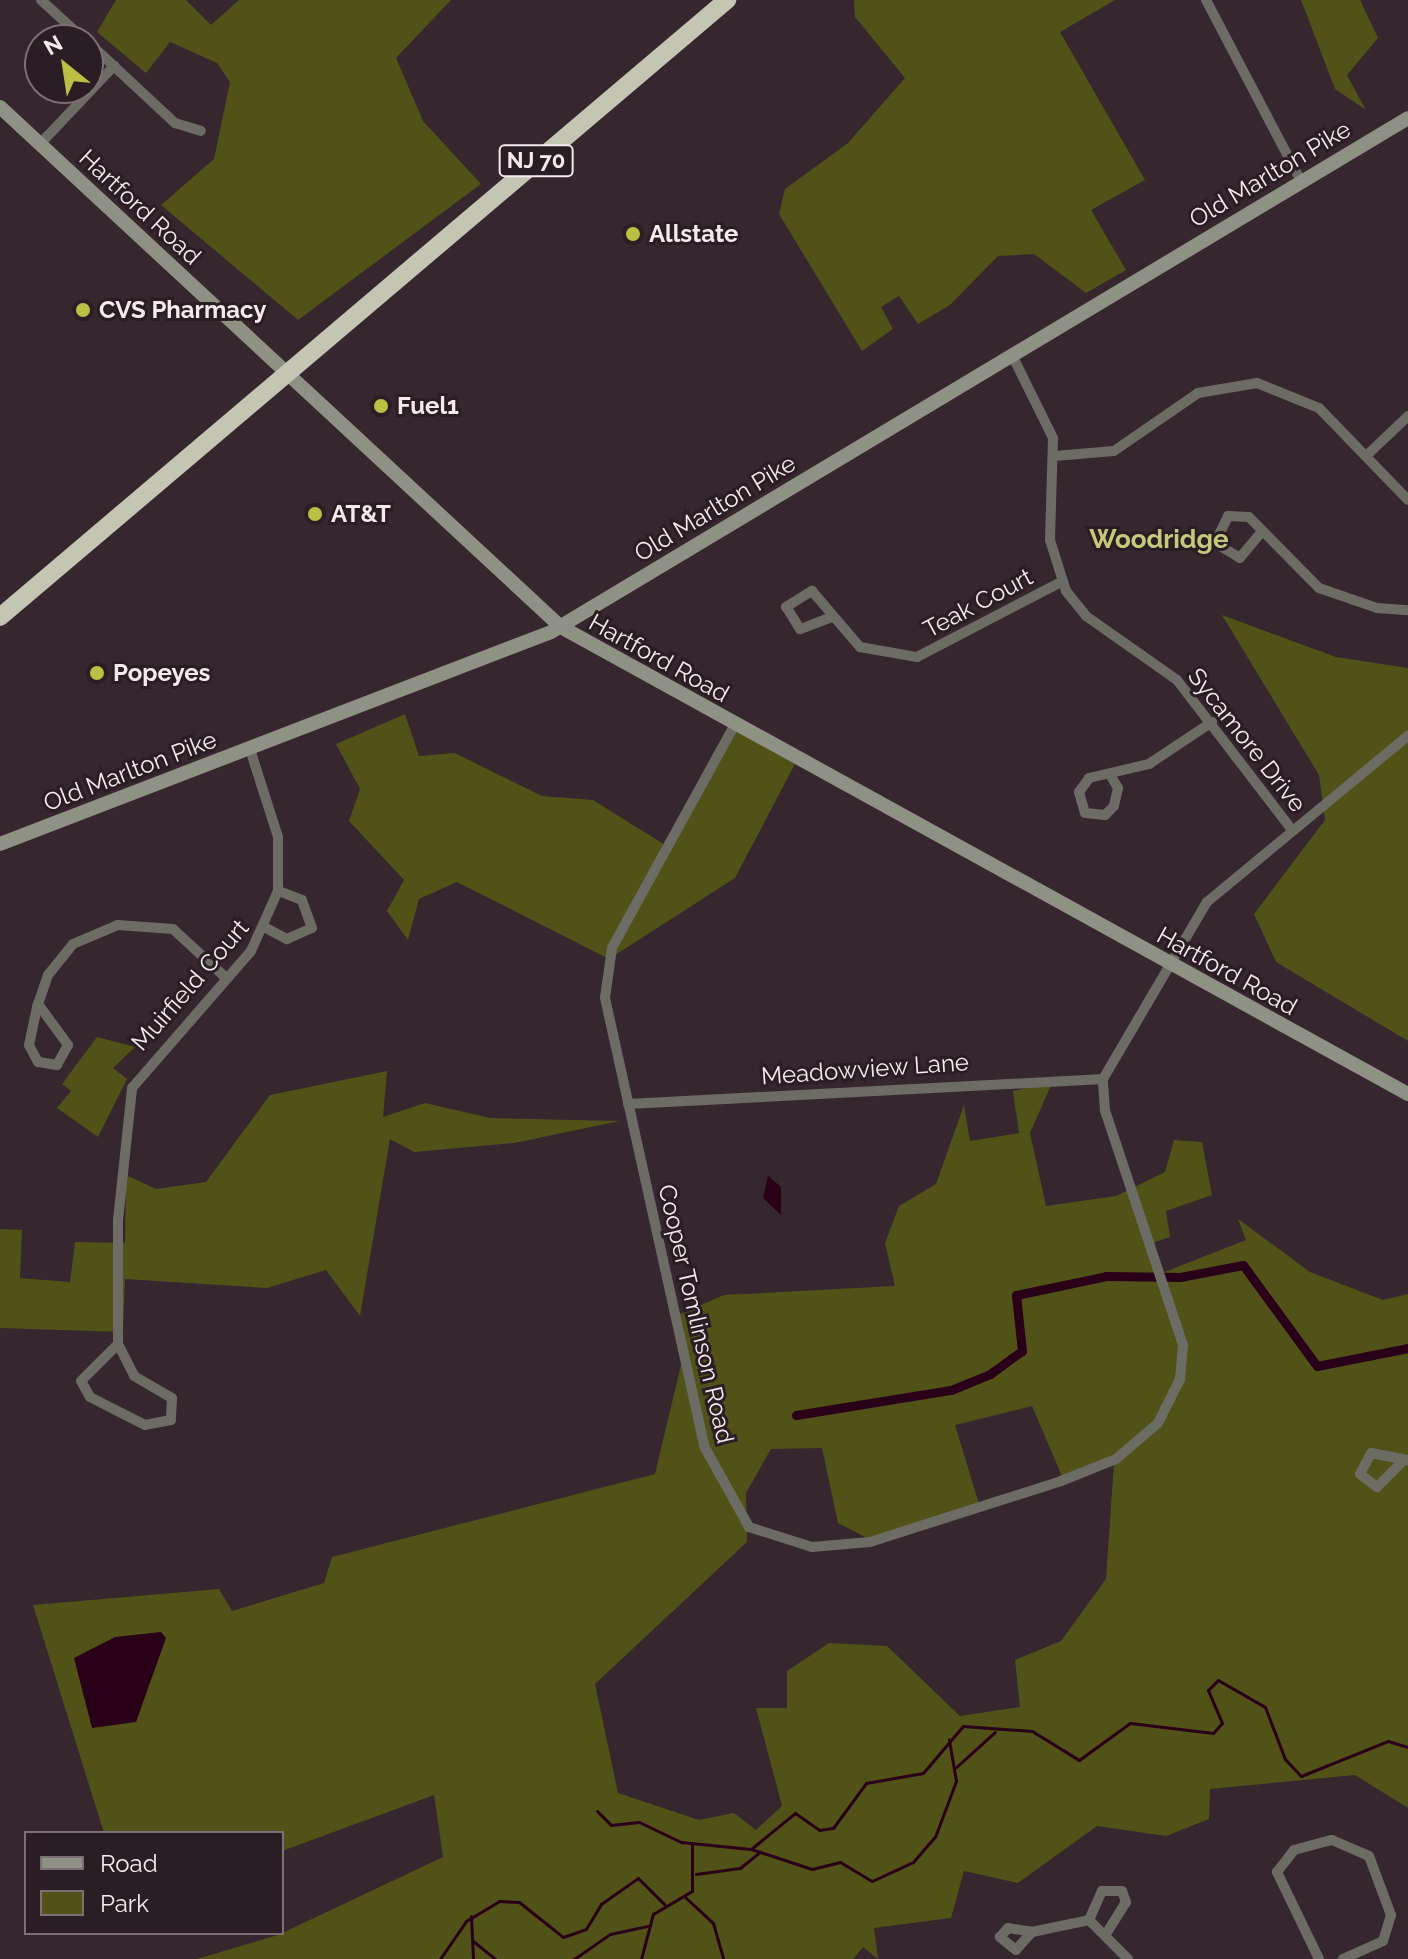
<!DOCTYPE html>
<html>
<head>
<meta charset="utf-8">
<style>
	body { margin:0 }
	#map { position:relative; width:1408px; height:1959px; overflow:hidden; background:#36262e; font-family:Raleway,sans-serif }
	div>[style] { position:absolute }
	[style*='--x'] { left:calc(var(--x)*1px); top:calc(var(--y)*1px); width:calc(var(--w)*1px); rotate:calc(var(--a)*1deg) }
	.green>* { inset:0; background:#505218 }
	.water>* { inset:0; background:#290018 }
	.stream>* { height:3px; margin:-1.5px; padding:0 1.5px; transform-origin:1.5px; border-radius:1.5px; background:#290018 }
	.canal>* { height:9px; margin:-4.5px; padding:0 4.5px; transform-origin:4.5px; border-radius:4.5px; background:#290018 }
	.street>* { height:10px; margin:-5px; padding:0 5px; transform-origin:5px; border-radius:5px; background:#6c6c65 }
	.secondary>* { height:14px; margin:-7px; padding:0 7px; transform-origin:7px; border-radius:7px; background:#909185 }
	.highway>* { height:18px; margin:-9px; padding:0 9px; transform-origin:9px; border-radius:9px; background:#c4c6b3 }
	.dots>* { width:22px; height:22px; translate:-50% -50%; box-sizing:border-box; border:4px solid #2b1d24; border-radius:50% }
	span { translate:-50% -50%; white-space:nowrap; text-align:center; line-height:1.15; -webkit-text-stroke:6px #2b1d24; paint-order:stroke }
	.shield-label span { padding:2px 6px; background:#2b1d24; border:2px solid; border-radius:6px; -webkit-text-stroke-width:0 }
	.shield-label { font-size:22px; color:#f5ebef; font-weight:700 }
	.street-label { font-size:24px; color:#f5ebef }
	.poi-label { font-size:24px; color:#f5ebef; font-weight:700 }
	.left { translate:0 -50%; text-align:left }
	.neighbourhood-label { font-size:26px; color:#c4c97b; font-weight:700 }
	.legend { position:absolute; left:24px; top:1831px; width:260px; height:104px; box-sizing:border-box; background:#2b1d24; border:2px solid #7c6f75; margin:0; padding:10px 14px; list-style:none; font-size:24px; color:#f5ebef }
	.legend li { display:flex; align-items:center; gap:16px; height:40px }
	.legend b { width:40px; border:2px solid #7c6f75 }
	.north { position:absolute; left:24px; top:24px; width:80px; height:80px; box-sizing:border-box; background:#2b1d24; border:2px solid #7c6f75; border-radius:50%; rotate:330deg; font-size:22px; font-weight:700; line-height:32px; text-align:center; color:#f5ebef }
	.north::after { content:''; display:block; margin:auto; width:28px; height:36px; background:#bbc045; clip-path:polygon(50% 0,100% 100%,50% 72%,0 100%) }
</style>
</head>
<body>
<div id="map">
	<div class="green">
		<div style="clip-path:polygon(116px 0,186px 0,211px 25px,239px 0,451px 0,396px 58px,423px 121px,481px 184px,298px 320px,161px 205px,214px 159px,230px 82px,217px 63px,170px 42px,146px 73px,97px 32px)"></div>
		<div style="clip-path:polygon(854px 0,1115px 0,1060px 32px,1145px 180px,1091px 210px,1126px 270px,1086px 293px,1034px 254px,998px 256px,950px 305px,918px 324px,899px 296px,881px 307px,893px 329px,862px 351px,779px 214px,785px 189px,848px 143px,905px 78px,855px 17px)"></div>
		<div style="clip-path:polygon(1301px 0,1360px 0,1378px 38px,1347px 75px,1366px 110px,1335px 89px)"></div>
		<div style="clip-path:polygon(1222px 615px,1336px 657px,1408px 668px,1408px 1041px,1276px 962px,1254px 914px,1325px 820px,1319px 775px)"></div>
		<div style="clip-path:polygon(405px 714px,419px 756px,455px 753px,542px 796px,593px 800px,665px 845px,737px 730px,795px 764px,735px 878px,609px 959px,457px 882px,419px 899px,408px 940px,387px 911px,404px 880px,349px 821px,360px 789px,336px 744px)"></div>
		<div style="clip-path:polygon(97px 1037px,135px 1047px,113px 1068px,127px 1079px,98px 1137px,57px 1108px,71px 1091px,62px 1084px)"></div>
		<div style="clip-path:polygon(387px 1071px,383px 1117px,425px 1103px,490px 1118px,620px 1121px,514px 1143px,414px 1152px,390px 1139px,360px 1316px,326px 1270px,267px 1288px,125px 1279px,123px 1332px,0 1328px,0 1229px,22px 1230px,20px 1278px,70px 1282px,75px 1242px,125px 1243px,126px 1175px,156px 1189px,206px 1182px,270px 1095px)"></div>
		<div style="clip-path:polygon(evenodd,1052px 1083px,1030px 1133px,1046px 1206px,1116px 1196px,1165px 1172px,1174px 1140px,1202px 1142px,1212px 1195px,1166px 1211px,1170px 1237px,1152px 1243px,1162px 1273px,1246px 1240px,1238px 1219px,1310px 1272px,1383px 1300px,1408px 1294px,1408px 1808px,1355px 1775px,1210px 1789px,1209px 1819px,1166px 1836px,1097px 1826px,1018px 1883px,964px 1871px,951px 1918px,874px 1928px,878px 1959px,863px 1947px,853px 1959px,197px 1959px,278px 1935px,443px 1857px,434px 1795px,282px 1851px,282px 1833px,104px 1833px,33px 1605px,219px 1589px,232px 1611px,324px 1583px,332px 1557px,655px 1474px,685px 1348px,678px 1315px,724px 1295px,895px 1286px,885px 1243px,899px 1206px,936px 1184px,964px 1105px,970px 1141px,1019px 1133px,1013px 1091px,1052px 1083px,1032px 1406px,1064px 1481px,1114px 1463px,1106px 1579px,1061px 1641px,1015px 1660px,1020px 1707px,960px 1716px,887px 1646px,829px 1643px,787px 1671px,787px 1708px,756px 1708px,782px 1806px,756px 1830px,734px 1813px,699px 1820px,618px 1793px,595px 1684px,747px 1542px,746px 1493px,771px 1449px,822px 1448px,838px 1523px,871px 1540px,980px 1507px,955px 1425px,1032px 1406px)"></div>
	</div>
	<div class="water">
		<div style="clip-path:polygon(768px 1176px,781px 1187px,781px 1215px,763px 1198px)"></div>
		<div style="clip-path:polygon(161px 1632px,166px 1638px,136px 1722px,92px 1728px,74px 1658px,115px 1637px)"></div>
	</div>
	<div class="stream">
		<div style="--x:954;--y:1769;--w:55;--a:-42.1"></div>
		<div style="--x:597;--y:1811;--w:20;--a:45"></div>
		<div style="--x:611;--y:1825;--w:28;--a:-6"></div>
		<div style="--x:639;--y:1822;--w:47;--a:25.5"></div>
		<div style="--x:681;--y:1842;--w:70;--a:5.7"></div>
		<div style="--x:751;--y:1849;--w:64;--a:18.2"></div>
		<div style="--x:812;--y:1869;--w:29;--a:-14"></div>
		<div style="--x:840;--y:1862;--w:37;--a:31"></div>
		<div style="--x:872;--y:1881;--w:45;--a:-24.9"></div>
		<div style="--x:913;--y:1862;--w:33;--a:-49"></div>
		<div style="--x:935;--y:1837;--w:60;--a:-69.4"></div>
		<div style="--x:956;--y:1781;--w:42;--a:-99.7"></div>
		<div style="--x:751;--y:1849;--w:57;--a:-39.3"></div>
		<div style="--x:795;--y:1813;--w:29;--a:35"></div>
		<div style="--x:819;--y:1830;--w:14;--a:-8"></div>
		<div style="--x:833;--y:1828;--w:56;--a:-53.7"></div>
		<div style="--x:866;--y:1783;--w:58;--a:-10"></div>
		<div style="--x:923;--y:1773;--w:62;--a:-49.6"></div>
		<div style="--x:963;--y:1726;--w:69;--a:4.1"></div>
		<div style="--x:1032;--y:1731;--w:55;--a:31.7"></div>
		<div style="--x:1079;--y:1760;--w:63;--a:-36"></div>
		<div style="--x:1130;--y:1723;--w:84;--a:6.9"></div>
		<div style="--x:1213;--y:1733;--w:13;--a:-48"></div>
		<div style="--x:1222;--y:1723;--w:36;--a:-113"></div>
		<div style="--x:1208;--y:1690;--w:14;--a:-45"></div>
		<div style="--x:1218;--y:1680;--w:54;--a:29.9"></div>
		<div style="--x:1265;--y:1707;--w:56;--a:69"></div>
		<div style="--x:1285;--y:1759;--w:23;--a:47"></div>
		<div style="--x:1301;--y:1776;--w:94;--a:-21.9"></div>
		<div style="--x:1388;--y:1741;--w:21;--a:17"></div>
		<div style="--x:696;--y:1874;--w:44;--a:-7.8"></div>
		<div style="--x:740;--y:1868;--w:26;--a:-39"></div>
		<div style="--x:685;--y:1897;--w:38;--a:43"></div>
		<div style="--x:713;--y:1923;--w:37;--a:74"></div>
		<div style="--x:471;--y:1916;--w:43;--a:87.3"></div>
		<div style="--x:473;--y:1941;--w:28;--a:39"></div>
		<div style="--x:440;--y:1959;--w:46;--a:-55.6"></div>
		<div style="--x:466;--y:1921;--w:39;--a:-31"></div>
		<div style="--x:499;--y:1901;--w:20;--a:3"></div>
		<div style="--x:519;--y:1902;--w:56;--a:38.5"></div>
		<div style="--x:563;--y:1937;--w:24;--a:-19"></div>
		<div style="--x:586;--y:1929;--w:29;--a:-59"></div>
		<div style="--x:601;--y:1904;--w:45;--a:-35.1"></div>
		<div style="--x:638;--y:1878;--w:37;--a:45"></div>
		<div style="--x:574;--y:1959;--w:44;--a:-34.8"></div>
		<div style="--x:610;--y:1934;--w:39;--a:-12"></div>
		<div style="--x:641;--y:1959;--w:47;--a:-75.1"></div>
		<div style="--x:653;--y:1914;--w:45;--a:-30.5"></div>
		<div style="--x:692;--y:1891;--w:48;--a:-90"></div>
	</div>
	<div class="canal">
		<div style="--x:796;--y:1415;--w:157;--a:-9.2"></div>
		<div style="--x:951;--y:1390;--w:42;--a:-22.3"></div>
		<div style="--x:990;--y:1374;--w:39;--a:-36"></div>
		<div style="--x:1022;--y:1351;--w:56;--a:-96.1"></div>
		<div style="--x:1016;--y:1295;--w:92;--a:-11.9"></div>
		<div style="--x:1106;--y:1276;--w:74;--a:0.8"></div>
		<div style="--x:1180;--y:1277;--w:64;--a:-10.8"></div>
		<div style="--x:1243;--y:1265;--w:125;--a:53.8"></div>
		<div style="--x:1317;--y:1366;--w:93;--a:-11.2"></div>
	</div>
	<div class="street">
		<div style="--x:41;--y:0;--w:59;--a:42.3"></div>
		<div style="--x:1206;--y:0;--w:204;--a:62.3"></div>
		<div style="--x:88;--y:42;--w:119;--a:43"></div>
		<div style="--x:175;--y:123;--w:27;--a:17"></div>
		<div style="--x:40;--y:144;--w:108;--a:-46.5"></div>
		<div style="--x:1012;--y:355;--w:93;--a:63.7"></div>
		<div style="--x:1053;--y:438;--w:102;--a:91.7"></div>
		<div style="--x:1050;--y:540;--w:53;--a:72.6"></div>
		<div style="--x:1066;--y:591;--w:32;--a:51"></div>
		<div style="--x:1086;--y:616;--w:111;--a:35.1"></div>
		<div style="--x:1177;--y:680;--w:190;--a:52.5"></div>
		<div style="--x:1055;--y:456;--w:59;--a:-4.8"></div>
		<div style="--x:1114;--y:451;--w:102;--a:-34.6"></div>
		<div style="--x:1198;--y:393;--w:60;--a:-9.6"></div>
		<div style="--x:1257;--y:383;--w:67;--a:22"></div>
		<div style="--x:1319;--y:408;--w:128;--a:45.9"></div>
		<div style="--x:1366;--y:456;--w:58;--a:-43.6"></div>
		<div style="--x:1259;--y:535;--w:30;--a:130"></div>
		<div style="--x:1240;--y:558;--w:29;--a:-149"></div>
		<div style="--x:1215;--y:543;--w:30;--a:-64"></div>
		<div style="--x:1228;--y:516;--w:21;--a:3"></div>
		<div style="--x:1249;--y:517;--w:100;--a:45.4"></div>
		<div style="--x:1319;--y:588;--w:61;--a:19"></div>
		<div style="--x:1377;--y:608;--w:31;--a:4"></div>
		<div style="--x:832;--y:617;--w:34;--a:159"></div>
		<div style="--x:800;--y:629;--w:26;--a:-122"></div>
		<div style="--x:786;--y:607;--w:31;--a:-32"></div>
		<div style="--x:812;--y:591;--w:74;--a:49.4"></div>
		<div style="--x:860;--y:647;--w:58;--a:10"></div>
		<div style="--x:917;--y:657;--w:162;--a:-27.5"></div>
		<div style="--x:734;--y:726;--w:253;--a:118.8"></div>
		<div style="--x:612;--y:948;--w:50;--a:98"></div>
		<div style="--x:605;--y:998;--w:459;--a:77.5"></div>
		<div style="--x:704;--y:1446;--w:93;--a:60.9"></div>
		<div style="--x:749;--y:1527;--w:66;--a:17.6"></div>
		<div style="--x:812;--y:1547;--w:58;--a:-4.9"></div>
		<div style="--x:870;--y:1542;--w:201;--a:-17.7"></div>
		<div style="--x:1061;--y:1481;--w:59;--a:-21.8"></div>
		<div style="--x:1116;--y:1459;--w:55;--a:-40.6"></div>
		<div style="--x:1158;--y:1423;--w:49;--a:-63.4"></div>
		<div style="--x:1180;--y:1379;--w:34;--a:-85"></div>
		<div style="--x:1183;--y:1345;--w:247;--a:-108.4"></div>
		<div style="--x:1105;--y:1111;--w:32;--a:-94"></div>
		<div style="--x:1103;--y:1079;--w:205;--a:-59.6"></div>
		<div style="--x:1207;--y:902;--w:261;--a:-39.6"></div>
		<div style="--x:1112;--y:778;--w:12;--a:59"></div>
		<div style="--x:1118;--y:788;--w:18;--a:103"></div>
		<div style="--x:1114;--y:806;--w:13;--a:135"></div>
		<div style="--x:1105;--y:815;--w:20;--a:-174"></div>
		<div style="--x:1085;--y:813;--w:22;--a:-106"></div>
		<div style="--x:1079;--y:792;--w:17;--a:-54"></div>
		<div style="--x:1089;--y:778;--w:62;--a:-13.1"></div>
		<div style="--x:1149;--y:764;--w:76;--a:-33.7"></div>
		<div style="--x:266;--y:928;--w:24;--a:28"></div>
		<div style="--x:287;--y:939;--w:27;--a:-24"></div>
		<div style="--x:312;--y:928;--w:30;--a:-110"></div>
		<div style="--x:302;--y:900;--w:26;--a:-159"></div>
		<div style="--x:38;--y:1004;--w:51;--a:53.8"></div>
		<div style="--x:68;--y:1045;--w:23;--a:119"></div>
		<div style="--x:57;--y:1065;--w:19;--a:-171"></div>
		<div style="--x:38;--y:1062;--w:19;--a:-118"></div>
		<div style="--x:29;--y:1045;--w:39;--a:-78"></div>
		<div style="--x:37;--y:1007;--w:34;--a:-71"></div>
		<div style="--x:48;--y:975;--w:40;--a:-51"></div>
		<div style="--x:73;--y:944;--w:49;--a:-22.9"></div>
		<div style="--x:118;--y:925;--w:55;--a:4.2"></div>
		<div style="--x:173;--y:929;--w:69;--a:42.7"></div>
		<div style="--x:628;--y:1104;--w:476;--a:-3"></div>
		<div style="--x:118;--y:1344;--w:36;--a:63"></div>
		<div style="--x:134;--y:1376;--w:44;--a:30.1"></div>
		<div style="--x:172;--y:1398;--w:22;--a:93"></div>
		<div style="--x:171;--y:1420;--w:26;--a:169"></div>
		<div style="--x:145;--y:1425;--w:62;--a:-153"></div>
		<div style="--x:90;--y:1397;--w:18;--a:-119"></div>
		<div style="--x:81;--y:1381;--w:52;--a:-45"></div>
		<div style="--x:118;--y:1344;--w:124;--a:-90"></div>
		<div style="--x:118;--y:1220;--w:133;--a:-83.9"></div>
		<div style="--x:132;--y:1088;--w:181;--a:-49"></div>
		<div style="--x:251;--y:951;--w:66;--a:-65.8"></div>
		<div style="--x:278;--y:891;--w:54;--a:-90"></div>
		<div style="--x:278;--y:837;--w:92;--a:-107.7"></div>
		<div style="--x:1403;--y:1461;--w:37;--a:135"></div>
		<div style="--x:1377;--y:1487;--w:21;--a:-143"></div>
		<div style="--x:1360;--y:1474;--w:24;--a:-62"></div>
		<div style="--x:1371;--y:1453;--w:38;--a:11"></div>
		<div style="--x:1089;--y:1920;--w:32;--a:-66"></div>
		<div style="--x:1102;--y:1891;--w:20;--a:0"></div>
		<div style="--x:1122;--y:1891;--w:12;--a:70"></div>
		<div style="--x:1126;--y:1902;--w:34;--a:122"></div>
		<div style="--x:1032;--y:1932;--w:24;--a:132"></div>
		<div style="--x:1016;--y:1950;--w:21;--a:-141"></div>
		<div style="--x:1000;--y:1937;--w:12;--a:-48"></div>
		<div style="--x:1008;--y:1928;--w:24;--a:9"></div>
		<div style="--x:1032;--y:1932;--w:58;--a:-11.9"></div>
		<div style="--x:1089;--y:1920;--w:55;--a:45"></div>
		<div style="--x:1319;--y:1959;--w:97;--a:-115.8"></div>
		<div style="--x:1277;--y:1872;--w:28;--a:-52"></div>
		<div style="--x:1294;--y:1850;--w:39;--a:-15"></div>
		<div style="--x:1332;--y:1840;--w:40;--a:23.4"></div>
		<div style="--x:1369;--y:1856;--w:63;--a:69.6"></div>
		<div style="--x:1391;--y:1915;--w:27;--a:107"></div>
		<div style="--x:1383;--y:1941;--w:44;--a:155.8"></div>
	</div>
	<div class="secondary">
		<div style="--x:0;--y:107;--w:765;--a:42.83"></div>
		<div style="--x:561;--y:627;--w:967;--a:28.87"></div>
		<div style="--x:0;--y:844;--w:590;--a:-21.04"></div>
		<div style="--x:551;--y:632;--w:999;--a:-30.95"></div>
	</div>
	<div class="highway">
		<div style="--x:0;--y:617;--w:954;--a:-40.32"></div>
	</div>
	<div class="dots">
		<div style="left:633px;top:234px;background:#bbc045"></div>
		<div style="left:83px;top:310px;background:#bbc045"></div>
		<div style="left:381px;top:406px;background:#bbc045"></div>
		<div style="left:315px;top:514px;background:#bbc045"></div>
		<div style="left:97px;top:673px;background:#bbc045"></div>
	</div>
	<div class="shield-label">
		<span style="left:536px;top:161px">NJ 70</span>
	</div>
	<div class="street-label">
		<span style="left:1270px;top:174px;rotate:-31deg">Old Marlton Pike</span>
		<span style="left:140px;top:207px;rotate:43deg">Hartford Road</span>
		<span style="left:715px;top:508px;rotate:-31deg">Old Marlton Pike</span>
		<span style="left:978px;top:603px;rotate:-28deg">Teak Court</span>
		<span style="left:659px;top:658px;rotate:29deg">Hartford Road</span>
		<span style="left:1247px;top:740px;rotate:52deg">Sycamore Drive</span>
		<span style="left:130px;top:771px;rotate:-21deg">Old Marlton Pike</span>
		<span style="left:1227px;top:971px;rotate:29deg">Hartford Road</span>
		<span style="left:190px;top:985px;rotate:-49deg">Muirfield Court</span>
		<span style="left:865px;top:1069px;rotate:-4deg">Meadowview Lane</span>
		<span style="left:696px;top:1314px;rotate:77deg">Cooper Tomlinson Road</span>
	</div>
	<div class="poi-label">
		<span class="left" style="left:649px;top:234px">Allstate</span>
		<span class="left" style="left:99px;top:310px">CVS Pharmacy</span>
		<span class="left" style="left:397px;top:406px">Fuel1</span>
		<span class="left" style="left:331px;top:514px">AT&amp;T</span>
		<span class="left" style="left:113px;top:673px">Popeyes</span>
	</div>
	<div class="neighbourhood-label">
		<span style="left:1159px;top:540px">Woodridge</span>
	</div>
	<ul class="legend">
	<li><b style="height:10px;background:#909185"></b>Road</li>
	<li><b style="height:22px;background:#505218"></b>Park</li>
	</ul>
	<div class="north">N</div>
</div>
</body>
</html>
